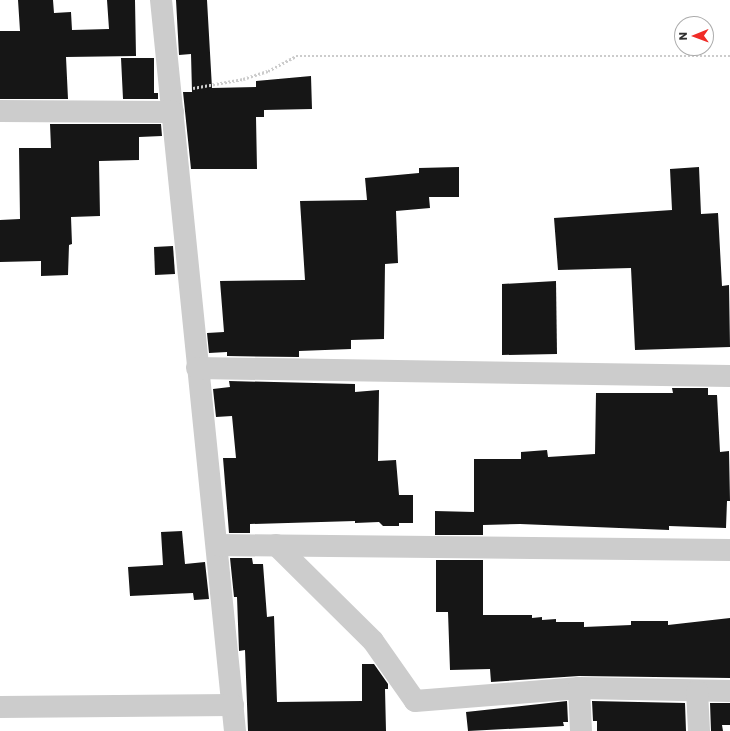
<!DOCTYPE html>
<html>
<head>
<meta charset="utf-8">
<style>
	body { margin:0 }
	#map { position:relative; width:730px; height:731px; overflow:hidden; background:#fff; font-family:Poppins,sans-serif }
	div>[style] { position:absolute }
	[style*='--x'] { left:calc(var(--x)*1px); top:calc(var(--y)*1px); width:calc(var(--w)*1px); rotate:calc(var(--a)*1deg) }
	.building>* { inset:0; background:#161616 }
	.path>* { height:2.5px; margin-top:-1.25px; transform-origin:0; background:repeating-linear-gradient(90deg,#ccc 0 2px,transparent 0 4px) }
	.minor>* { height:22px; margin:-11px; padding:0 11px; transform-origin:11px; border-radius:11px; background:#ccc }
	span { translate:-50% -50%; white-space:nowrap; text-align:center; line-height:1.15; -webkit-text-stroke:4px #fff; paint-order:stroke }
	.north { position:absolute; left:674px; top:16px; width:40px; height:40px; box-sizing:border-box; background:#fff; border:1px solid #acacac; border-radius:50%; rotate:269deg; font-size:11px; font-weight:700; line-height:16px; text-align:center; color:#2f2f2f }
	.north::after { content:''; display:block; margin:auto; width:14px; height:18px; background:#f02c27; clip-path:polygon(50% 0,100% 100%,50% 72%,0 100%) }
</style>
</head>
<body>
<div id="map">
	<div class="building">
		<div style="clip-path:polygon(18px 0,53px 0,54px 13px,71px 12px,72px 30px,109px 29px,107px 0,135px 0,136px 56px,66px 57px,68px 99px,0 99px,0 31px,20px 31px)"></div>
		<div style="clip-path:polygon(176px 0,207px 0,212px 88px,256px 87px,256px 81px,311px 76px,312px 109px,264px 110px,264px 117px,256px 117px,257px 169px,191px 169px,183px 92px,192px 92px,191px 54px,179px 55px)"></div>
		<div style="clip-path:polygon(121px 58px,154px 58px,154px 93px,158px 93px,158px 99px,123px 99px)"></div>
		<div style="clip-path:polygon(50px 124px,161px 124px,162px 136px,139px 137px,139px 160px,99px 161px,100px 216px,71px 217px,72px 244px,69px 245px,68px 275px,41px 276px,41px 261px,0 262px,0 220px,20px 219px,19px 148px,51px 148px)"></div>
		<div style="clip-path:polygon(459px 167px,459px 197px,429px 197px,430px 208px,396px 211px,398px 263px,385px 264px,384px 339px,351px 340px,351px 349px,299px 351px,299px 357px,227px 356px,227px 352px,209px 353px,207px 333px,224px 332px,220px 281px,305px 280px,300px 201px,367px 200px,365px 178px,419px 173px,419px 168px)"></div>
		<div style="clip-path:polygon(699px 167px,701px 214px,718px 213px,722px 286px,729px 285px,730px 347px,635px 350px,631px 268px,558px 270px,554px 218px,672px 210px,670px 169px)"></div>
		<div style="clip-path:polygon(173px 246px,175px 274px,155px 275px,154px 247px)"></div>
		<div style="clip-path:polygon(556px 281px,557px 354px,502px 355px,502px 284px)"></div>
		<div style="clip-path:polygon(229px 381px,355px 384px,355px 392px,379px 390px,378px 461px,396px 460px,399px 495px,413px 495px,413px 523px,399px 523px,399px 526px,383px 526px,379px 522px,355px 523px,355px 521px,250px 524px,250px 533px,229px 533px,223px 458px,236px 458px,232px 416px,216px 417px,213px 389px,230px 387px)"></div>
		<div style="clip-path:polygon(672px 388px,708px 388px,708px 395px,717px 395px,720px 452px,729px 451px,730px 501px,727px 501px,726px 528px,669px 526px,669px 530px,520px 524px,483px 525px,483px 535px,435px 535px,435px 511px,474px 512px,474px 459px,521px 459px,521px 452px,547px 450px,548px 457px,595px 454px,596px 393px,673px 393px)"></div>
		<div style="clip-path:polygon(182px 531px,185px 564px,205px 562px,209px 599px,194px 600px,193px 593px,130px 596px,128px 567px,163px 565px,161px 532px)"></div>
		<div style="clip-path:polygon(230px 558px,252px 558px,253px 564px,263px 564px,267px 617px,274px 616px,277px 702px,362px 701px,362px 664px,374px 664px,388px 684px,388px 689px,385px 689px,386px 731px,248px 731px,245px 650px,239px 651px,237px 597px,234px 597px)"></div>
		<div style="clip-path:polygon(436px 560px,483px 560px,483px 615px,532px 615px,532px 618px,542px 617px,542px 620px,556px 619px,556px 622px,584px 622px,584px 627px,631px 625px,631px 621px,668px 621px,668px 625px,730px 618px,730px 678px,579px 676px,491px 682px,490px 669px,450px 670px,448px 612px,436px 612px)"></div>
		<div style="clip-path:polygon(567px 701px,568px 722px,563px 722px,564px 726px,468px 731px,466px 712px)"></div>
		<div style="clip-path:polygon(592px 701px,685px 703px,686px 731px,597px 731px,597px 721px,593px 721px)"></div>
		<div style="clip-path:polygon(710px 703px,730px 703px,730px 725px,722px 725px,723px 731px,711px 731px)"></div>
	</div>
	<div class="path">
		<div style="--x:193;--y:88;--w:51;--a:-10.2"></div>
		<div style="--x:243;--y:79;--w:26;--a:-18"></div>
		<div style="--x:268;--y:71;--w:32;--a:-28"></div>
		<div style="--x:296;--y:56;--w:434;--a:0"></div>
	</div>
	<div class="minor">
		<div style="--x:161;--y:0;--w:735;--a:84.22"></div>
		<div style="--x:0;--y:111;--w:173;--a:0.3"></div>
		<div style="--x:197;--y:368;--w:533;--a:0.86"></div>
		<div style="--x:217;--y:545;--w:513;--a:0.56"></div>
		<div style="--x:276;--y:545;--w:136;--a:44.7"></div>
		<div style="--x:373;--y:641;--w:73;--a:55"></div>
		<div style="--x:415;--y:701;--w:165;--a:-4.5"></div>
		<div style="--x:579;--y:688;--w:151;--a:1.1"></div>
		<div style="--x:579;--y:688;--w:43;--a:87.3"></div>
		<div style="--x:697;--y:691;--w:40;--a:87.1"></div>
		<div style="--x:0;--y:707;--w:233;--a:-0.5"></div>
	</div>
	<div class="north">N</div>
</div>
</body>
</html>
